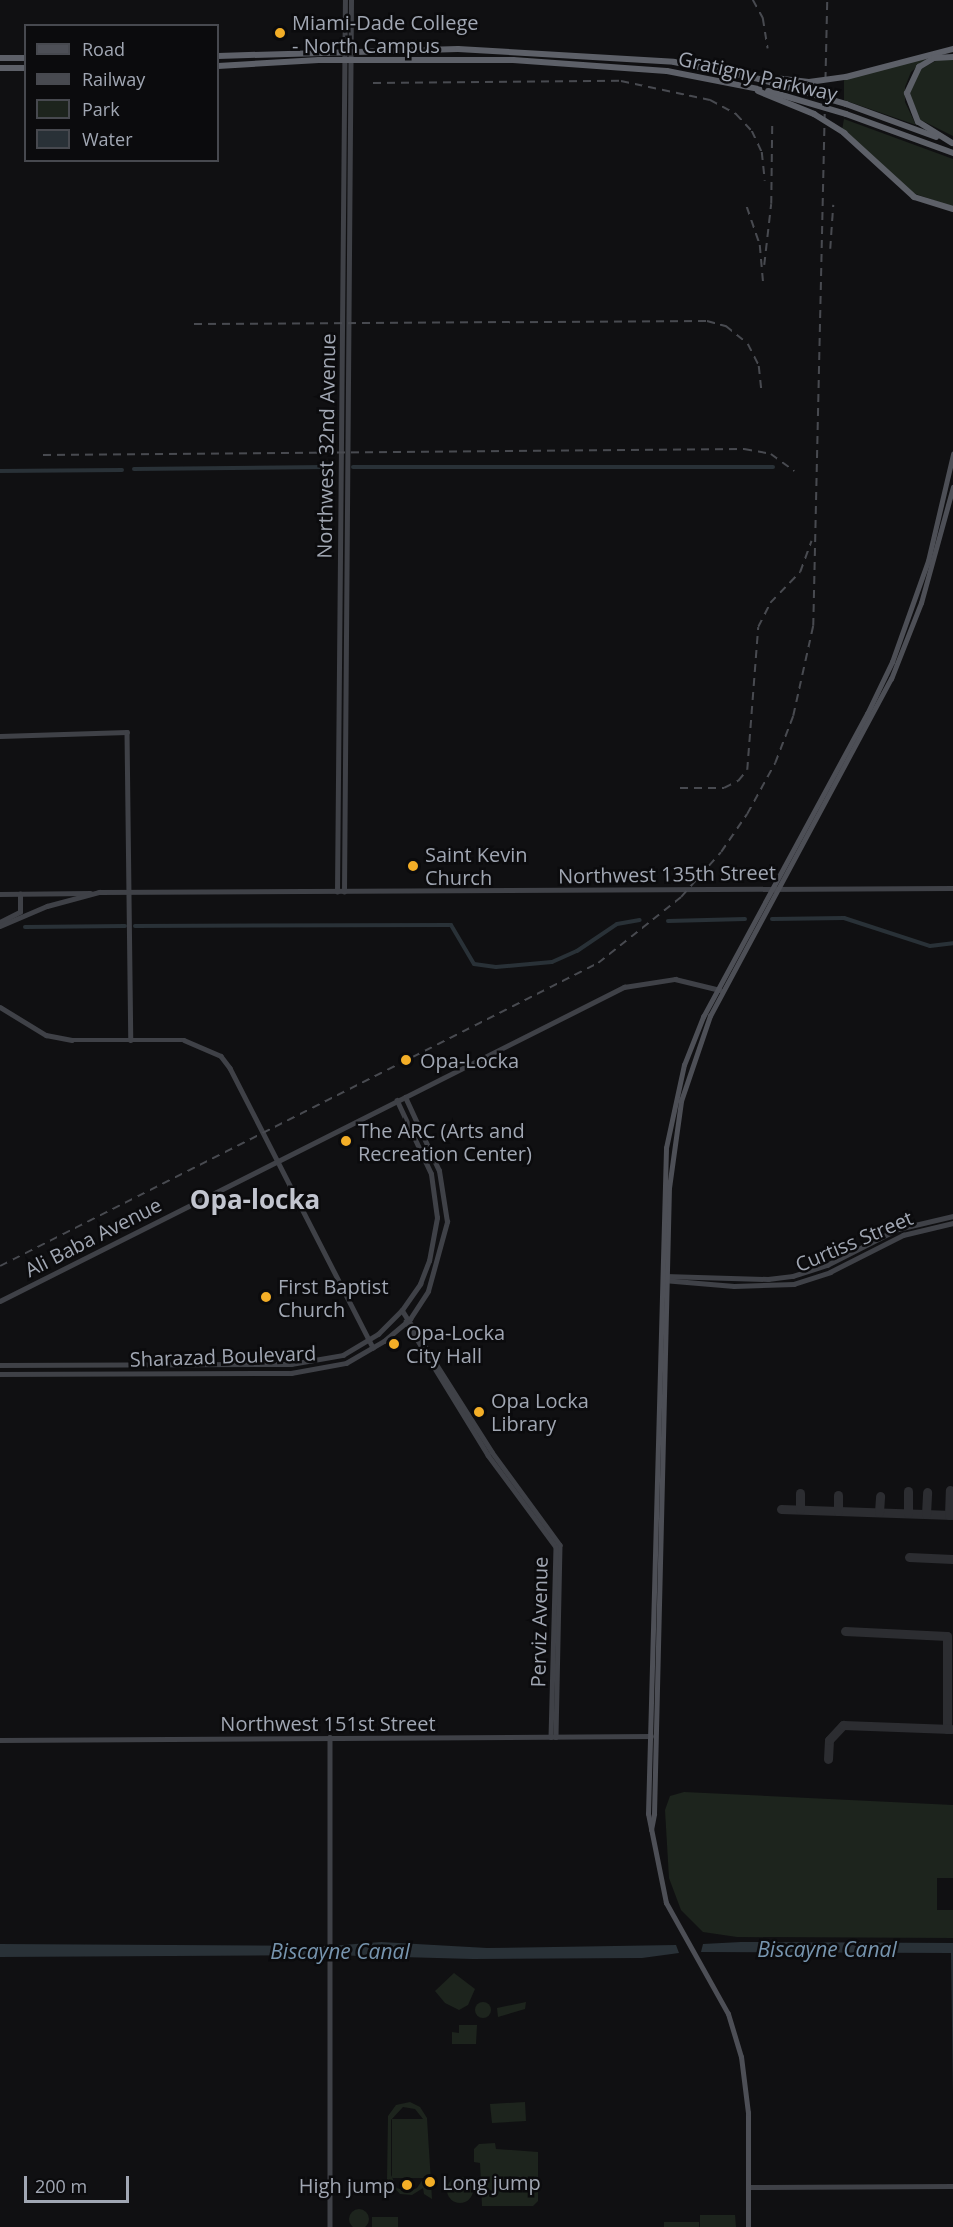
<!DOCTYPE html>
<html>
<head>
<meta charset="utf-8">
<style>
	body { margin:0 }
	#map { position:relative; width:953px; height:2227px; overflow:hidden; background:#101012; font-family:"Open Sans",sans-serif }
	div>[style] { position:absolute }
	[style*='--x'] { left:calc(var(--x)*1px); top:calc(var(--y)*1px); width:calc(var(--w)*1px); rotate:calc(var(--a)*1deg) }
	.green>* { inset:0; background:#1d241d }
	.round { border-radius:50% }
	.water>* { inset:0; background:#293137 }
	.canal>* { height:4px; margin:-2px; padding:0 2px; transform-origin:2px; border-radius:2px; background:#293137 }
	.taxiway>* { height:9px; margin:-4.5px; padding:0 4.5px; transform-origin:4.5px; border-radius:4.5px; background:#2c2d31 }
	.secondary>* { height:4.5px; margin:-2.25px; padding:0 2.25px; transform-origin:2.25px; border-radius:2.25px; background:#3f4147 }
	.primary>* { height:4.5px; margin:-2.25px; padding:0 2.25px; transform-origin:2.25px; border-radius:2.25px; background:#4d4f56 }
	.highway>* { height:6px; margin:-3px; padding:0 3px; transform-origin:3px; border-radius:3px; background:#5d6068 }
	.rail>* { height:1.5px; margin-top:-0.75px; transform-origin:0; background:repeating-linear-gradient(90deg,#484a50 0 8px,transparent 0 14px) }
	.highway-bridge>* { height:6px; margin:-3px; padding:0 3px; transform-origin:3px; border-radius:3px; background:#5d6068 }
	.dots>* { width:16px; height:16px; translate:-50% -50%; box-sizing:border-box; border:3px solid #0b0b0d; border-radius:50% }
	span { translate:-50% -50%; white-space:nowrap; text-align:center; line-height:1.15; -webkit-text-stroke:5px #0b0b0d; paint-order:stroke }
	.poi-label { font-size:20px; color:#a1a7b3 }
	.left { translate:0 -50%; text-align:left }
	.right { translate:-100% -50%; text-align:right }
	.street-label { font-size:20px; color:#a1a7b3 }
	.water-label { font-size:21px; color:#7795af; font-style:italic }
	.district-label { font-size:26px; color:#c2c5cf; font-weight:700 }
	.legend { position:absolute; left:24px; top:24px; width:195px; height:138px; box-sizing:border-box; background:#0b0b0d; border:2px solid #47494f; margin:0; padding:8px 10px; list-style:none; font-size:18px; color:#a1a7b3 }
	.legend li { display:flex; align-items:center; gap:12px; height:30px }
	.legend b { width:30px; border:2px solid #47494f }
	.scale { position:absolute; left:24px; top:2176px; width:105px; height:27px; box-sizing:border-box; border:3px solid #a1a7b3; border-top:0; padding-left:8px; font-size:18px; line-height:21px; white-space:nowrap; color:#a1a7b3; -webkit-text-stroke:4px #0b0b0d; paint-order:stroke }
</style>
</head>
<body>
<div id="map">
	<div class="green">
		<div style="clip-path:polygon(928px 57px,911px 72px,905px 87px,905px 102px,916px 125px,844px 100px,844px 80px)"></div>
		<div style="clip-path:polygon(939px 59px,953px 59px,953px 136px,919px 119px,910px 93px,921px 69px)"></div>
		<div style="clip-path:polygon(844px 119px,953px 159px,953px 207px,913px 193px,842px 130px)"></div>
		<div style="clip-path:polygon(684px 1792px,953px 1805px,953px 1878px,937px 1878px,937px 1910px,953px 1910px,953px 1938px,737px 1937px,703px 1932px,681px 1910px,669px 1878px,665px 1810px,670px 1796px)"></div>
		<div style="clip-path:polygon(454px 1973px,475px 1989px,468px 2005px,459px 2010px,445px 2003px,435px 1991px)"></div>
		<div class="round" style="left:475px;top:2002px;width:16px;height:16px"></div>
		<div style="clip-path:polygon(526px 2002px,525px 2009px,498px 2017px,497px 2008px)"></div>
		<div style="clip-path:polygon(459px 2025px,477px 2025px,476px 2044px,452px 2044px,452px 2032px,459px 2033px)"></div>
		<div style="clip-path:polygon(evenodd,410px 2102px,420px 2107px,427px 2118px,432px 2199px,424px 2194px,423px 2188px,412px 2195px,400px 2194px,387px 2180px,388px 2116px,396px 2105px,410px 2102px,403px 2107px,415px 2109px,423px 2119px,392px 2119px,392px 2178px,423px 2178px,423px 2121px,423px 2179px,417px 2188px,408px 2192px,397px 2188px,391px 2175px,391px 2120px,403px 2107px)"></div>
		<div style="clip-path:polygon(525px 2102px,526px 2121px,492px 2123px,490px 2104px)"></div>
		<div style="clip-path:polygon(495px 2143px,496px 2149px,538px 2152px,538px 2201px,533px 2206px,482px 2206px,480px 2163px,474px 2162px,474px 2149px,479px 2144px)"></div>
		<div class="round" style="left:447px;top:2177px;width:26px;height:26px"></div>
		<div class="round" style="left:349px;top:2209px;width:20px;height:20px"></div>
		<div style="clip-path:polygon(700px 2215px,735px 2215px,736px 2227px,700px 2227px)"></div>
		<div style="clip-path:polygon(372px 2217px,398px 2217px,398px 2227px,372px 2227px)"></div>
		<div style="clip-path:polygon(664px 2222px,699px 2222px,699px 2227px,664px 2227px)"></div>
	</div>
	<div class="water">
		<div style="clip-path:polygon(381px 1942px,487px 1948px,676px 1945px,679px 1953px,642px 1958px,473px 1959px,329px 1955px,0 1957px,0 1944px,330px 1946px)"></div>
		<div style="clip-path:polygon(741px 1942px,953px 1943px,953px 2097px,951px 1953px,701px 1952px,703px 1944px)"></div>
	</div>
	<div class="canal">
		<div style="--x:353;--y:467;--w:420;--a:0"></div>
		<div style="--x:134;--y:469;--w:192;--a:-0.6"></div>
		<div style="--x:0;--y:471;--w:122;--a:-0.5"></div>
		<div style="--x:772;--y:919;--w:72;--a:-0.8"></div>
		<div style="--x:844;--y:918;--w:90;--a:18"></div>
		<div style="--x:930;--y:946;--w:23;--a:-7"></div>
		<div style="--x:668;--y:921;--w:77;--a:-1.5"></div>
		<div style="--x:135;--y:926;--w:316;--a:-0.2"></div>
		<div style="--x:451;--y:925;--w:45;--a:59.5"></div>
		<div style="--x:474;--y:964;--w:22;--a:8"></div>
		<div style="--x:496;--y:967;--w:56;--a:-5.1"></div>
		<div style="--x:552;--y:962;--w:27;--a:-24"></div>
		<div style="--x:577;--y:951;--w:48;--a:-34"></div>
		<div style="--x:617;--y:924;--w:23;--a:-10"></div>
		<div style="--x:25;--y:927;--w:100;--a:-0.6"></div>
	</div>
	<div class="taxiway">
		<div style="--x:781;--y:1509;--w:172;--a:2"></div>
		<div style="--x:800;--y:1509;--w:16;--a:-90"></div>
		<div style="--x:838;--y:1511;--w:16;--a:-90"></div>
		<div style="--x:879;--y:1512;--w:16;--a:-86"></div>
		<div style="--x:908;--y:1513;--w:22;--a:-90"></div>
		<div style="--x:926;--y:1514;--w:22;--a:-87"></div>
		<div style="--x:949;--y:1515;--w:25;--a:-88"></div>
		<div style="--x:909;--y:1557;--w:44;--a:2.6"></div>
		<div style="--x:845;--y:1631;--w:102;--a:2.8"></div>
		<div style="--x:947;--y:1636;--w:93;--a:90"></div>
		<div style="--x:828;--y:1759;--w:19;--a:-87"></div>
		<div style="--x:829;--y:1740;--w:21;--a:-47"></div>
		<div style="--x:843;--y:1725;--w:108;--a:2.1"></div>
	</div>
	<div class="secondary">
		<div style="--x:0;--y:736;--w:127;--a:-1.8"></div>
		<div style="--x:127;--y:732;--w:308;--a:89.3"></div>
		<div style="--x:337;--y:892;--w:892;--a:-89.49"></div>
		<div style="--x:344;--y:892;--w:892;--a:-89.55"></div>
		<div style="--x:0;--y:894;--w:90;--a:-0.6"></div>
		<div style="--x:0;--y:922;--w:22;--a:-27"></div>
		<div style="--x:20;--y:912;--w:18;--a:-90"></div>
		<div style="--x:0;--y:926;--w:51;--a:-23.1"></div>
		<div style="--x:47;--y:906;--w:54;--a:-15.1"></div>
		<div style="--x:99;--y:892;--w:854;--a:-0.27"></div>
		<div style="--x:0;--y:1007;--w:54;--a:31.3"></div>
		<div style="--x:46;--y:1035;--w:26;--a:11"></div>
		<div style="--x:72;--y:1040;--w:112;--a:0"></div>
		<div style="--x:184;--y:1040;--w:40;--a:23.4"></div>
		<div style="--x:221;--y:1056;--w:15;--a:53"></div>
		<div style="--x:230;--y:1068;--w:314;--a:62.9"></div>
		<div style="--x:665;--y:1276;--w:103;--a:1.7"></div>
		<div style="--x:768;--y:1279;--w:25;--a:-7"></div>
		<div style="--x:793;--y:1276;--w:36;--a:-18"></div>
		<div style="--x:827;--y:1265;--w:80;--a:-26.9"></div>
		<div style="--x:898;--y:1229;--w:57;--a:-13.3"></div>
		<div style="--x:663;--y:1280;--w:71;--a:4.8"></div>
		<div style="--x:734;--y:1286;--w:60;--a:-1.9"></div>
		<div style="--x:794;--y:1284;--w:38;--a:-18"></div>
		<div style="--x:830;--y:1272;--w:82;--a:-26.9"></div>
		<div style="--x:903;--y:1235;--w:51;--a:-13.5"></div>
		<div style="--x:0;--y:1301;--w:699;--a:-26.71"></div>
		<div style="--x:624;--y:987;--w:52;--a:-8.9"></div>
		<div style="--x:675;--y:979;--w:46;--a:13.7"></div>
		<div style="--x:402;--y:1310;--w:168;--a:57.6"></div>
		<div style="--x:492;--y:1452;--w:115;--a:53.8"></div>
		<div style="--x:560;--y:1545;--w:192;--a:91.2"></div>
		<div style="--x:406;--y:1321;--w:157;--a:58.5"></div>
		<div style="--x:488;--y:1455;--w:114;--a:53.5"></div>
		<div style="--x:556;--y:1547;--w:190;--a:91.5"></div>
		<div style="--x:0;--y:1365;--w:291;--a:-0.2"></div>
		<div style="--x:291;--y:1364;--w:53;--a:-9.8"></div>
		<div style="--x:343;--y:1355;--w:41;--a:-31"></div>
		<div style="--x:378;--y:1334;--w:34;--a:-45"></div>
		<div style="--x:402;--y:1310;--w:32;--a:-55"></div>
		<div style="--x:420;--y:1284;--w:25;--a:-69"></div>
		<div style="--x:429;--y:1261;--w:44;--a:-79.5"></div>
		<div style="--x:437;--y:1218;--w:44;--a:-97.8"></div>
		<div style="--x:431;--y:1174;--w:81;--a:-115"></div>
		<div style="--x:0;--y:1374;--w:291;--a:-0.2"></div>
		<div style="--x:291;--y:1373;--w:56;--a:-10.3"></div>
		<div style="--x:346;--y:1363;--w:44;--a:-30.1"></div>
		<div style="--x:384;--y:1341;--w:34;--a:-40"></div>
		<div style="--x:410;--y:1319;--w:33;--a:-57"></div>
		<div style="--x:428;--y:1291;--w:72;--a:-74.6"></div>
		<div style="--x:447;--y:1222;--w:52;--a:-98.9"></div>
		<div style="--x:439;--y:1171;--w:81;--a:-114.7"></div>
		<div style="--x:330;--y:1737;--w:490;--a:90"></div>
		<div style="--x:0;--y:1740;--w:651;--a:-0.35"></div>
		<div style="--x:748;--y:2187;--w:205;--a:-0.3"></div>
	</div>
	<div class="primary">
		<div style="--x:651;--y:1830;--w:16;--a:-79"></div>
		<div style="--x:654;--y:1814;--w:626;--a:-88.63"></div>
		<div style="--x:669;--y:1188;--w:88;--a:-82.1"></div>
		<div style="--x:681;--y:1101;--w:90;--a:-71.2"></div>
		<div style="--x:710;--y:1016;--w:383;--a:-61.8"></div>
		<div style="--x:891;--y:679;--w:82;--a:-68.5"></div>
		<div style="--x:921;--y:603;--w:120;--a:-74.6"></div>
		<div style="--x:748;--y:2227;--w:114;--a:-90"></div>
		<div style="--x:748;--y:2113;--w:56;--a:-97.1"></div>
		<div style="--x:741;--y:2057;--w:45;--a:-106.8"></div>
		<div style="--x:728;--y:2014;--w:127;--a:-119.2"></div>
		<div style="--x:666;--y:1903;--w:91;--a:-101.4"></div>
		<div style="--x:648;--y:1814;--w:666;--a:-88.45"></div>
		<div style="--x:666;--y:1148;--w:85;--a:-77.8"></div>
		<div style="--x:684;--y:1065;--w:52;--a:-68.4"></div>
		<div style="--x:703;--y:1017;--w:345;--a:-61.6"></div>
		<div style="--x:867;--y:714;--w:58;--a:-64.3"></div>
		<div style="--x:892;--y:662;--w:107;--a:-70.4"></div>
		<div style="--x:928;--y:561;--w:110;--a:-76.8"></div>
	</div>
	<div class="highway">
		<div style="--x:218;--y:56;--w:240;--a:-1.7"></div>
		<div style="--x:458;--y:49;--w:216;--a:3.4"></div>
		<div style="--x:674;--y:62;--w:87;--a:11.3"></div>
		<div style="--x:0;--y:58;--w:26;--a:0"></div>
		<div style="--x:218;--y:66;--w:101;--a:-3.4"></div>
		<div style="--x:319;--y:60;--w:194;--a:0"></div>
		<div style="--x:513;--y:60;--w:154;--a:4.1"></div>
		<div style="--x:667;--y:71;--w:94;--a:11.1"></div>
		<div style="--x:0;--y:68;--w:26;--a:0"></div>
		<div style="--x:846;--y:77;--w:111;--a:-14.7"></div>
		<div style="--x:846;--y:104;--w:96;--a:20.1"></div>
		<div style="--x:846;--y:114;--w:114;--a:20"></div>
		<div style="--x:844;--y:133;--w:95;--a:42.4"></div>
		<div style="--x:914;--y:197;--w:41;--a:17.1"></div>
		<div style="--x:952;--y:143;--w:40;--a:-148"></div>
		<div style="--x:918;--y:122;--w:31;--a:-111"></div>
		<div style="--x:907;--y:93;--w:29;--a:-65"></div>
		<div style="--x:919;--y:67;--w:17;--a:-31"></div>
		<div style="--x:934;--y:58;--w:19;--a:-3"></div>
	</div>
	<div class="rail">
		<div style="--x:753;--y:0;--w:21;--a:61"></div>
		<div style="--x:763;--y:18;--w:31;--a:81"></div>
		<div style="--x:373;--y:83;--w:248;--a:-0.5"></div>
		<div style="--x:621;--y:81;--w:91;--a:12.1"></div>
		<div style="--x:710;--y:100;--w:30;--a:28"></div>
		<div style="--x:736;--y:114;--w:23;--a:47"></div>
		<div style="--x:752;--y:131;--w:23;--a:65"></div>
		<div style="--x:762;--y:152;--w:29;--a:84"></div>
		<div style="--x:747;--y:207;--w:40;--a:71.1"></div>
		<div style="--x:760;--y:245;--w:37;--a:85"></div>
		<div style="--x:830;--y:249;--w:44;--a:-86.1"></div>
		<div style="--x:764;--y:265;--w:61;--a:-83.5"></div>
		<div style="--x:771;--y:204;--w:81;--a:-89.3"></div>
		<div style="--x:194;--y:324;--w:513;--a:-0.34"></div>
		<div style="--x:707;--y:321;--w:20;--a:15"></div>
		<div style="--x:726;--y:326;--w:28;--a:39"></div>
		<div style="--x:748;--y:344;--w:25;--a:63"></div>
		<div style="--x:759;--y:366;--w:27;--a:84"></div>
		<div style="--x:43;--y:455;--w:701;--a:-0.49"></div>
		<div style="--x:744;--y:449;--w:27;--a:10"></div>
		<div style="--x:771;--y:454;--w:29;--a:36"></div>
		<div style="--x:680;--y:788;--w:44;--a:0"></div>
		<div style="--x:724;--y:788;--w:16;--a:-27"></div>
		<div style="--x:738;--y:781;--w:14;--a:-51"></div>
		<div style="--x:747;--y:770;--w:143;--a:-85.6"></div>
		<div style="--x:758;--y:627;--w:27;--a:-63"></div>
		<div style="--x:770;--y:603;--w:43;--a:-45.9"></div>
		<div style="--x:800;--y:572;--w:33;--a:-70"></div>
		<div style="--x:0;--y:1266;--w:670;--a:-26.87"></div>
		<div style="--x:598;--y:963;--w:106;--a:-38.5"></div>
		<div style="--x:681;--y:897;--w:60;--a:-48.4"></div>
		<div style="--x:721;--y:852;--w:46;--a:-55.6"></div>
		<div style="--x:747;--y:814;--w:58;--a:-61.2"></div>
		<div style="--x:775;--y:763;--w:50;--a:-69"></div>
		<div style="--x:793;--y:716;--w:92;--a:-77.5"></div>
		<div style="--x:813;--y:626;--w:626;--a:-88.72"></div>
	</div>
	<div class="highway-bridge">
		<div style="--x:766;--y:77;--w:43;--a:6.6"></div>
		<div style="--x:809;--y:82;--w:37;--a:-8"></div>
		<div style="--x:759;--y:79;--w:91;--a:16"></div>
		<div style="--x:758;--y:91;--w:61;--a:22.3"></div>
		<div style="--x:814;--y:114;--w:36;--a:32"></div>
		<div style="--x:768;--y:91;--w:81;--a:16.4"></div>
	</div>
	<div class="dots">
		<div style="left:280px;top:33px;background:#f3ae27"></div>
		<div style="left:413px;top:866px;background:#f3ae27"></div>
		<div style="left:406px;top:1060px;background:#f3ae27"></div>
		<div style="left:346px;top:1141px;background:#f3ae27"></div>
		<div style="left:266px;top:1297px;background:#f3ae27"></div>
		<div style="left:394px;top:1344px;background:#f3ae27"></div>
		<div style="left:479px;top:1412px;background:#f3ae27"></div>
		<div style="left:430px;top:2182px;background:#f3ae27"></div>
		<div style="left:407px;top:2185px;background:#f3ae27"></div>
	</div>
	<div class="poi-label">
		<span class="left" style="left:292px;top:34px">Miami-Dade College<br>- North Campus</span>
		<span class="left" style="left:425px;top:866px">Saint Kevin<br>Church</span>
		<span class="left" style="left:420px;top:1060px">Opa-Locka</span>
		<span class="left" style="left:358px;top:1142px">The ARC (Arts and<br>Recreation Center)</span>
		<span class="left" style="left:278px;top:1298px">First Baptist<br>Church</span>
		<span class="left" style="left:406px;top:1344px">Opa-Locka<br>City Hall</span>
		<span class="left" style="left:491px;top:1412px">Opa Locka<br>Library</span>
		<span class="left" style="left:442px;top:2182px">Long jump</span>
		<span class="right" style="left:395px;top:2185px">High jump</span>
	</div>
	<div class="street-label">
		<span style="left:758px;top:76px;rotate:13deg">Gratigny Parkway</span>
		<span style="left:326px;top:446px;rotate:-89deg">Northwest 32nd Avenue</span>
		<span style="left:667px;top:874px;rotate:-1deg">Northwest 135th Street</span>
		<span style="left:93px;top:1237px;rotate:-27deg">Ali Baba Avenue</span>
		<span style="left:854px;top:1241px;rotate:-23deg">Curtiss Street</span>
		<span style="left:223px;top:1356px;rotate:-2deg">Sharazad Boulevard</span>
		<span style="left:539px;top:1622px;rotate:-89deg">Perviz Avenue</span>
		<span style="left:328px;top:1723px">Northwest 151st Street</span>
	</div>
	<div class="water-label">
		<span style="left:827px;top:1949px">Biscayne Canal</span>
		<span style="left:340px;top:1951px">Biscayne Canal</span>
	</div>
	<div class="district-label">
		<span style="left:255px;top:1200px">Opa-locka</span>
	</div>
	<ul class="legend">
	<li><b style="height:8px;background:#4d4f56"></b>Road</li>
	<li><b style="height:8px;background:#484a50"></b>Railway</li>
	<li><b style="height:16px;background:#1d241d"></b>Park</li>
	<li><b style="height:16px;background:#293137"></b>Water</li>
	</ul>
	<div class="scale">200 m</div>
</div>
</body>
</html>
